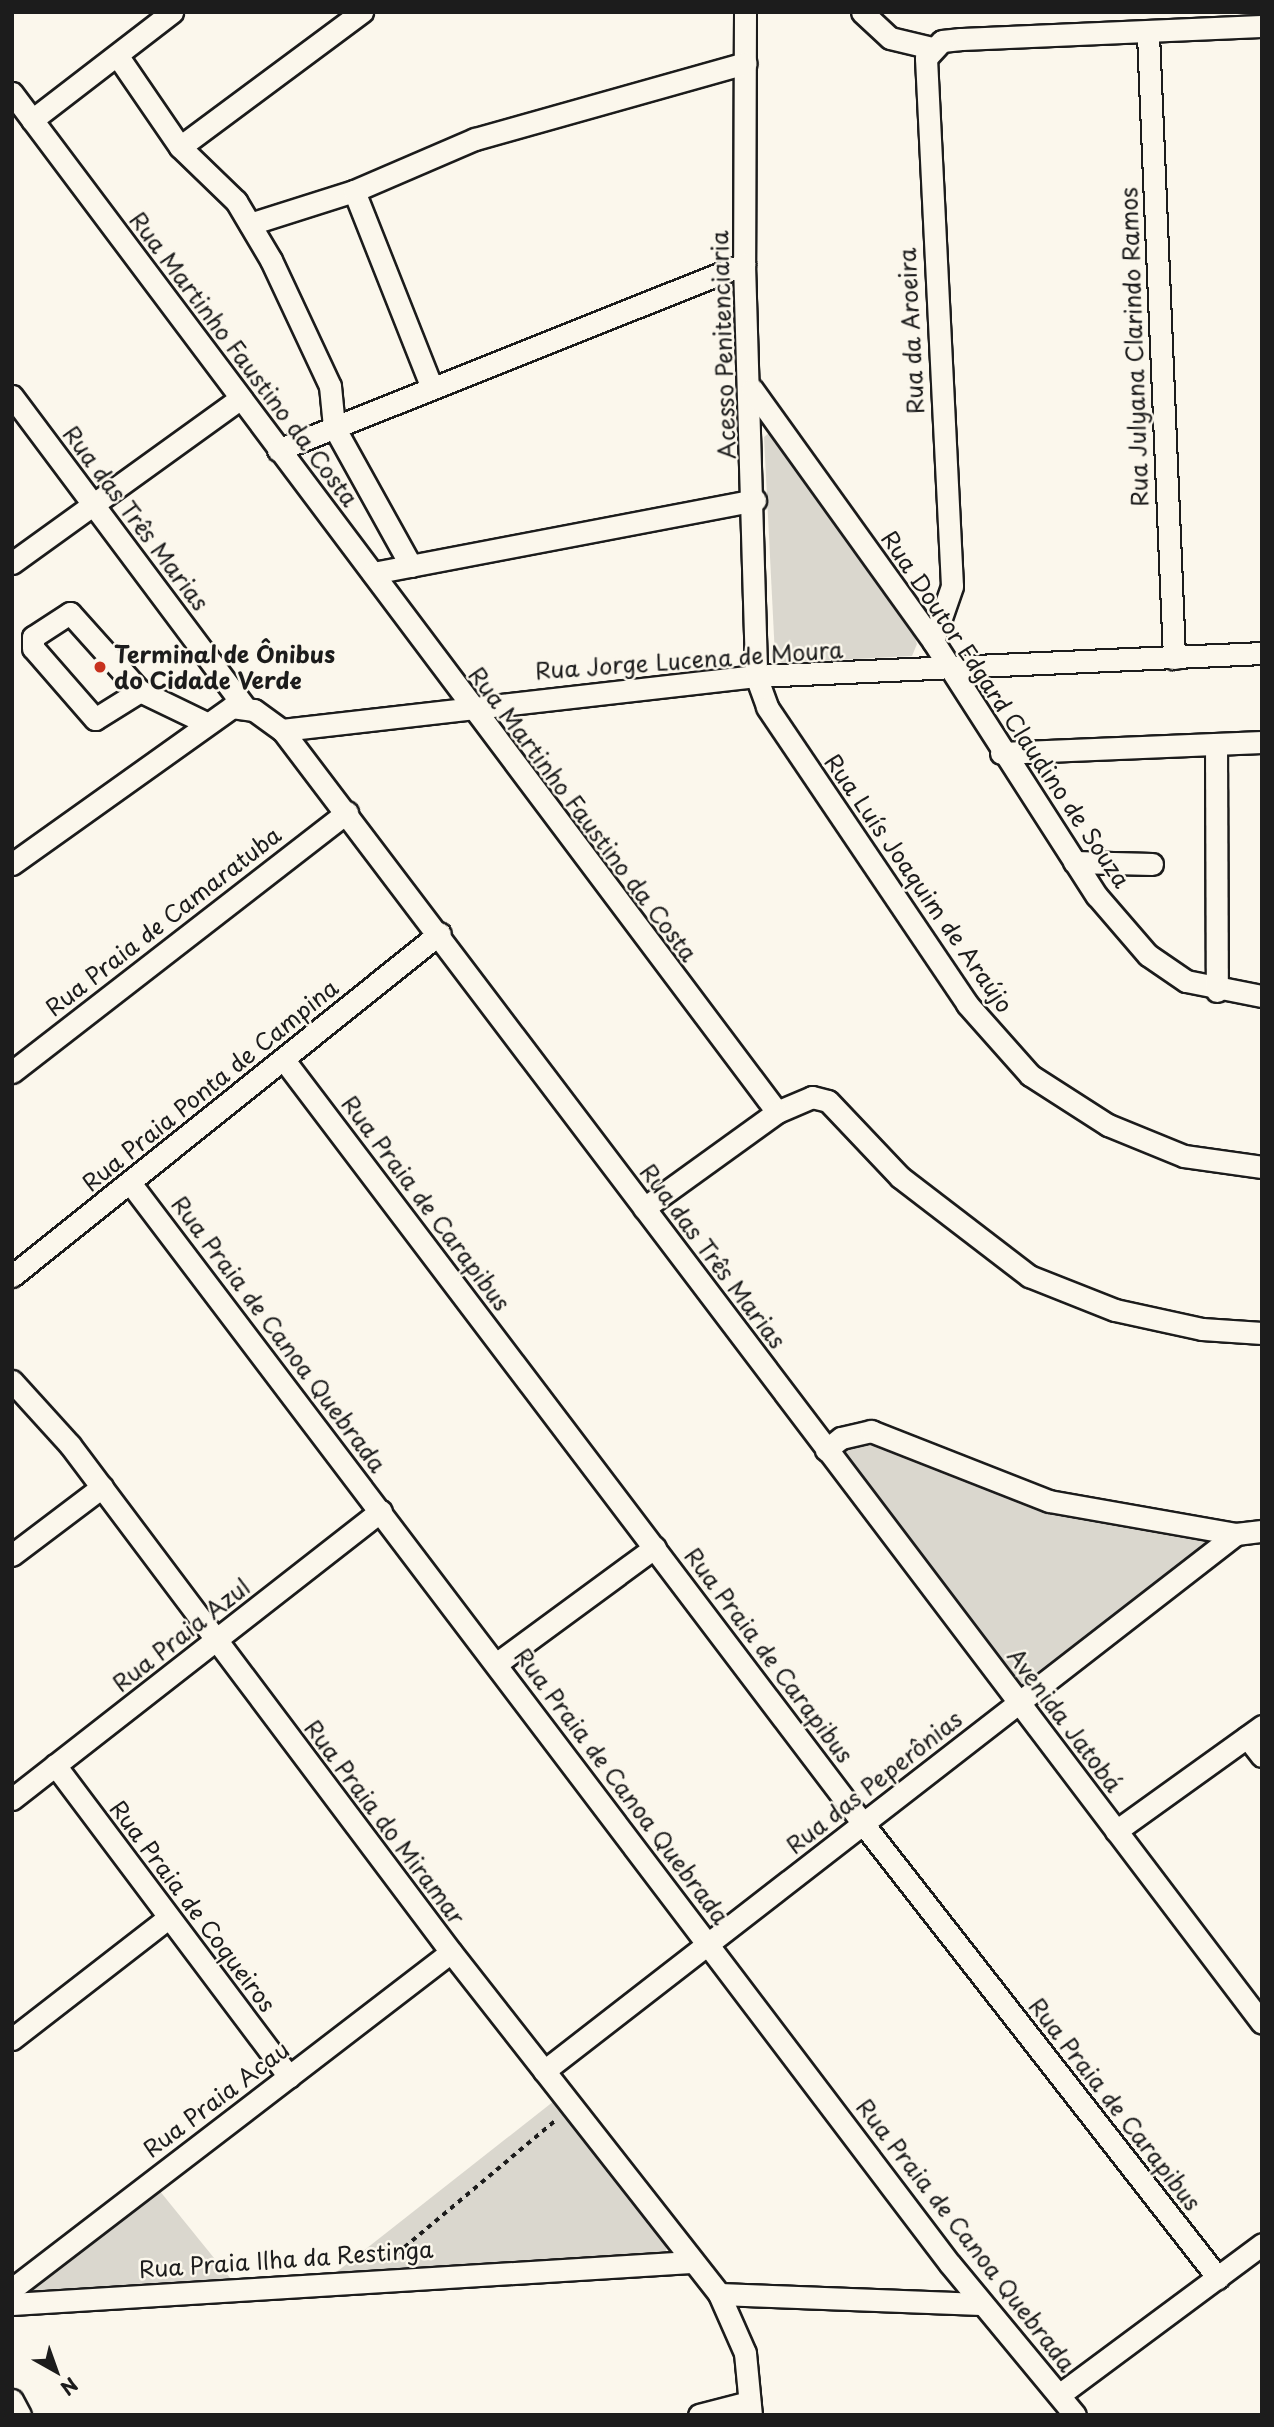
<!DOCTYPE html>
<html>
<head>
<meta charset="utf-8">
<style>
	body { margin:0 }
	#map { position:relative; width:1274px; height:2427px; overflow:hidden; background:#fbf7ec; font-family:"Playpen Sans",sans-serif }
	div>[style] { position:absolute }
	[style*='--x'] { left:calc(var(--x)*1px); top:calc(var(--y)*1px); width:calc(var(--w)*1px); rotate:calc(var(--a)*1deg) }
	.green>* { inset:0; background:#dad7ce }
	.path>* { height:3.5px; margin-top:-1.75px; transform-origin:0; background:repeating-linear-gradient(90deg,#1c1c1c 0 5px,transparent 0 10px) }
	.roads { filter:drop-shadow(2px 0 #1c1c1c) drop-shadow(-2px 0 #1c1c1c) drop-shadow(0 2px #1c1c1c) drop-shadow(0 -2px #1c1c1c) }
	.minor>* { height:21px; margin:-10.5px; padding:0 10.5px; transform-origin:10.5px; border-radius:10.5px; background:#fbf7ec }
	.dots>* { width:19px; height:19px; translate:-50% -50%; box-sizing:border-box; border:4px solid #fbf7ec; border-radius:50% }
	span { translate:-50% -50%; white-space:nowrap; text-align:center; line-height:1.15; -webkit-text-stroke:5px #fbf7ec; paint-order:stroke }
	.street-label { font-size:23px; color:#1c1c1c }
	.poi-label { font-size:23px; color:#1c1c1c; font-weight:700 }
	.left { translate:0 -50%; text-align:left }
	.frame { position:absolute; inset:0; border:14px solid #1c1c1c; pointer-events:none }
	.north { position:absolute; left:21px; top:2336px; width:70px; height:70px; -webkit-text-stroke:5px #fbf7ec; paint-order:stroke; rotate:140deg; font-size:19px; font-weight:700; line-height:28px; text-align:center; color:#1c1c1c }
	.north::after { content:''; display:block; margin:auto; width:24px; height:32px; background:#1c1c1c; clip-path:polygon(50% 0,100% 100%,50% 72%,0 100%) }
</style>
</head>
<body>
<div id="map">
	<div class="green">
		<div style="clip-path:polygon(769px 433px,911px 627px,917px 644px,912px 656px,782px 663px,775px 656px,764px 437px)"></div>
		<div style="clip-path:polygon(869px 1440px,1021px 1502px,1204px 1538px,1207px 1544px,1020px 1685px,844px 1455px,850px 1446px)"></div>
		<div style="clip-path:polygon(554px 2101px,668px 2245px,665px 2253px,334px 2274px)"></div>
		<div style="clip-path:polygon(159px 2190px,231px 2279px,26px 2294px)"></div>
	</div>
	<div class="path">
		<div style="--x:389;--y:2260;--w:219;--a:-40"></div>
	</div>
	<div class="roads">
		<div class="minor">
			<div style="--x:745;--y:12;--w:252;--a:90.2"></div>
			<div style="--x:744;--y:264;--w:412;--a:88.3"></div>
			<div style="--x:756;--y:676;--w:33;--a:70"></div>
			<div style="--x:767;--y:707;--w:358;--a:56"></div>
			<div style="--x:967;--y:1004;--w:95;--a:48.4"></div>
			<div style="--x:1030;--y:1075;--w:93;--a:32.7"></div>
			<div style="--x:1108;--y:1125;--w:82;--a:22.2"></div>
			<div style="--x:1184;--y:1156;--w:79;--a:8"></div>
			<div style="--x:862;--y:12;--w:38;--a:43"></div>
			<div style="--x:890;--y:38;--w:43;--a:13.4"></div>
			<div style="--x:1148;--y:34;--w:625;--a:87.61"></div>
			<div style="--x:119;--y:58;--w:108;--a:55.6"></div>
			<div style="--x:180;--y:147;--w:78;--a:44"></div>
			<div style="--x:236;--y:201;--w:69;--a:59.3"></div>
			<div style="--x:271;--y:260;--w:139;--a:64.9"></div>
			<div style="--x:330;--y:386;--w:41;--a:84.4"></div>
			<div style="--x:334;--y:427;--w:159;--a:61"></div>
			<div style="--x:12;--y:93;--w:1274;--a:53.1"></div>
			<div style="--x:777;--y:1112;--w:38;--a:-23"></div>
			<div style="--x:812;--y:1097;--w:16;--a:14"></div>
			<div style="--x:828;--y:1101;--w:105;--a:46.5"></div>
			<div style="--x:900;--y:1177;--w:163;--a:37.5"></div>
			<div style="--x:1029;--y:1276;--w:92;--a:21.6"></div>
			<div style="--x:1115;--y:1310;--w:89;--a:12.3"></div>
			<div style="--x:1202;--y:1329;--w:60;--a:3.8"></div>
			<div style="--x:32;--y:120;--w:177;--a:-37.6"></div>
			<div style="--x:180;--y:147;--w:227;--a:-36.6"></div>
			<div style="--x:354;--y:191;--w:212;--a:68.4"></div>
			<div style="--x:250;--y:224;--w:109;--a:-17.6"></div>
			<div style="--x:354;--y:191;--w:132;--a:-23.3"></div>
			<div style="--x:475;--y:139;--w:281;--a:-15.7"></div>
			<div style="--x:752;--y:389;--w:310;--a:54.3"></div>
			<div style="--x:933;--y:641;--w:303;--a:57.3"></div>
			<div style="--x:1097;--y:896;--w:78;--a:49.2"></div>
			<div style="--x:1148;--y:955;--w:46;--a:34.4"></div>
			<div style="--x:1186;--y:981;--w:77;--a:11.2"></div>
			<div style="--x:12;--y:396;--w:387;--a:53.2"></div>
			<div style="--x:278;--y:450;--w:502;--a:-21.76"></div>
			<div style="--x:12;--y:563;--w:280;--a:-35.8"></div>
			<div style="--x:373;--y:573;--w:389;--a:-10.8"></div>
			<div style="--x:933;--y:641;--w:58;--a:-70.9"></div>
			<div style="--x:952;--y:586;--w:529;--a:-92.82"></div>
			<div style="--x:926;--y:58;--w:23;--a:-47"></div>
			<div style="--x:942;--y:41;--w:19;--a:-6"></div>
			<div style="--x:961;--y:39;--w:301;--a:-2.5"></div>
			<div style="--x:140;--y:691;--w:53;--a:148.1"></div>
			<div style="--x:95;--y:719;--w:94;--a:-131.1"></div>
			<div style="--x:33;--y:648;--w:11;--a:-90"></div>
			<div style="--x:33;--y:637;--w:44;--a:-33"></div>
			<div style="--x:70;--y:613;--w:105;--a:48.1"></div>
			<div style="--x:140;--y:691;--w:71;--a:25.8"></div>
			<div style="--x:282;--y:730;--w:477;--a:-6.5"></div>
			<div style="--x:756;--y:676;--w:507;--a:-2.6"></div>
			<div style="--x:1216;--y:744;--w:247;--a:89.8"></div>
			<div style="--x:1001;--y:753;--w:261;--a:-2.4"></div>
			<div style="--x:1074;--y:862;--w:78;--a:1.5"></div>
			<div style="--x:12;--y:864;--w:270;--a:-35.5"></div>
			<div style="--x:232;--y:707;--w:22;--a:8"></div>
			<div style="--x:254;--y:710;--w:34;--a:36"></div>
			<div style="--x:282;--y:730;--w:1622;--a:52.84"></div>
			<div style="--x:284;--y:1060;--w:960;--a:52.83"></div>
			<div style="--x:864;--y:1825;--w:575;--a:51.99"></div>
			<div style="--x:12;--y:1072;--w:424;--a:-37.8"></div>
			<div style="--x:131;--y:1184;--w:1355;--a:52.83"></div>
			<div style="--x:950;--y:2264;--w:196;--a:50.4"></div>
			<div style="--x:644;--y:1208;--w:164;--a:-35.8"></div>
			<div style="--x:12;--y:1276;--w:548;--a:-38.71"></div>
			<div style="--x:12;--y:1381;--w:86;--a:47.8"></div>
			<div style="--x:70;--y:1445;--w:634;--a:53.08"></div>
			<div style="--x:451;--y:1952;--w:434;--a:51.9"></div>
			<div style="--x:719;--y:2294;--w:64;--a:66.2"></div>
			<div style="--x:745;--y:2353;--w:62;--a:84.5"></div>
			<div style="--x:826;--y:1450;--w:19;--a:-39"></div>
			<div style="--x:841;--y:1438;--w:31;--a:-13"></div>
			<div style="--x:871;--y:1431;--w:191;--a:21.5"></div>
			<div style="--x:1049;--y:1501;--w:190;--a:10"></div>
			<div style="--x:1236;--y:1534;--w:26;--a:-7"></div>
			<div style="--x:12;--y:1555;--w:113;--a:-37.1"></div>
			<div style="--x:496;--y:1664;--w:197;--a:-36.3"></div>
			<div style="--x:1247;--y:1737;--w:24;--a:52"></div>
			<div style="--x:55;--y:1765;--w:390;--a:53.1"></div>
			<div style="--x:12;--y:1799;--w:468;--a:-38"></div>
			<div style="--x:1116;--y:1831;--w:180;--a:-35.7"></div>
			<div style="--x:12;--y:2039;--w:197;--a:-37.8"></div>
			<div style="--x:544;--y:2071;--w:876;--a:-37.81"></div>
			<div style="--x:12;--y:2289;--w:553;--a:-37.51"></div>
			<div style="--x:719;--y:2294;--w:262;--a:2.2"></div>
			<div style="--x:12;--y:2304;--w:680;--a:-3.54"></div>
			<div style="--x:1059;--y:2395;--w:253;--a:-36.6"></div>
			<div style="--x:12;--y:2400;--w:17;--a:62"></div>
			<div style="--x:699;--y:2415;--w:52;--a:-14.6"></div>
		</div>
	</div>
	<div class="dots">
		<div style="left:100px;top:667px;background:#c8321e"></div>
	</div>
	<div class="street-label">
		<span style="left:911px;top:331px;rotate:-93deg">Rua da Aroeira</span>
		<span style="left:723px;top:345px;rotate:-92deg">Acesso Penitenciaria</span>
		<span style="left:1134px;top:347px;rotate:-92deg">Rua Julyana Clarindo Ramos</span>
		<span style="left:244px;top:359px;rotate:53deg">Rua Martinho Faustino da Costa</span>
		<span style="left:136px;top:518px;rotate:53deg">Rua das Três Marias</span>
		<span style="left:689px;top:660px;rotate:-4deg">Rua Jorge Lucena de Moura</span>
		<span style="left:1006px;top:709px;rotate:56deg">Rua Doutor Edgard Claudino de Souza</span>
		<span style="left:583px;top:814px;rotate:53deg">Rua Martinho Faustino da Costa</span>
		<span style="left:919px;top:883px;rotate:55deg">Rua Luís Joaquim de Araújo</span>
		<span style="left:163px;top:921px;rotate:-38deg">Rua Praia de Camaratuba</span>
		<span style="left:210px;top:1085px;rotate:-39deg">Rua Praia Ponta de Campina</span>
		<span style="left:426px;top:1203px;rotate:53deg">Rua Praia de Carapibus</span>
		<span style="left:713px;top:1256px;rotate:53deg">Rua das Três Marias</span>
		<span style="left:279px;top:1334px;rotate:53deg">Rua Praia de Canoa Quebrada</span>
		<span style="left:181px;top:1635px;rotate:-38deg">Rua Praia Azul</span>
		<span style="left:769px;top:1655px;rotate:53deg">Rua Praia de Carapibus</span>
		<span style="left:1065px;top:1720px;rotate:53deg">Avenida Jatobá</span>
		<span style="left:874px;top:1782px;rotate:-38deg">Rua das Peperônias</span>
		<span style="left:622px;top:1786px;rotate:53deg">Rua Praia de Canoa Quebrada</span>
		<span style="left:385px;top:1822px;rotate:53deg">Rua Praia do Miramar</span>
		<span style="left:193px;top:1906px;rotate:53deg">Rua Praia de Coqueiros</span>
		<span style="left:216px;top:2099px;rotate:-37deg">Rua Praia Acau</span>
		<span style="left:1115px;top:2104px;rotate:52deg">Rua Praia de Carapibus</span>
		<span style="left:966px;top:2235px;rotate:52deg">Rua Praia de Canoa Quebrada</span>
		<span style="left:286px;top:2259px;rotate:-4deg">Rua Praia Ilha da Restinga</span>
	</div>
	<div class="poi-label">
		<span class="left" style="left:114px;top:667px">Terminal de Ônibus<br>do Cidade Verde</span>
	</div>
	<div class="frame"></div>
	<div class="north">N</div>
</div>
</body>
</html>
